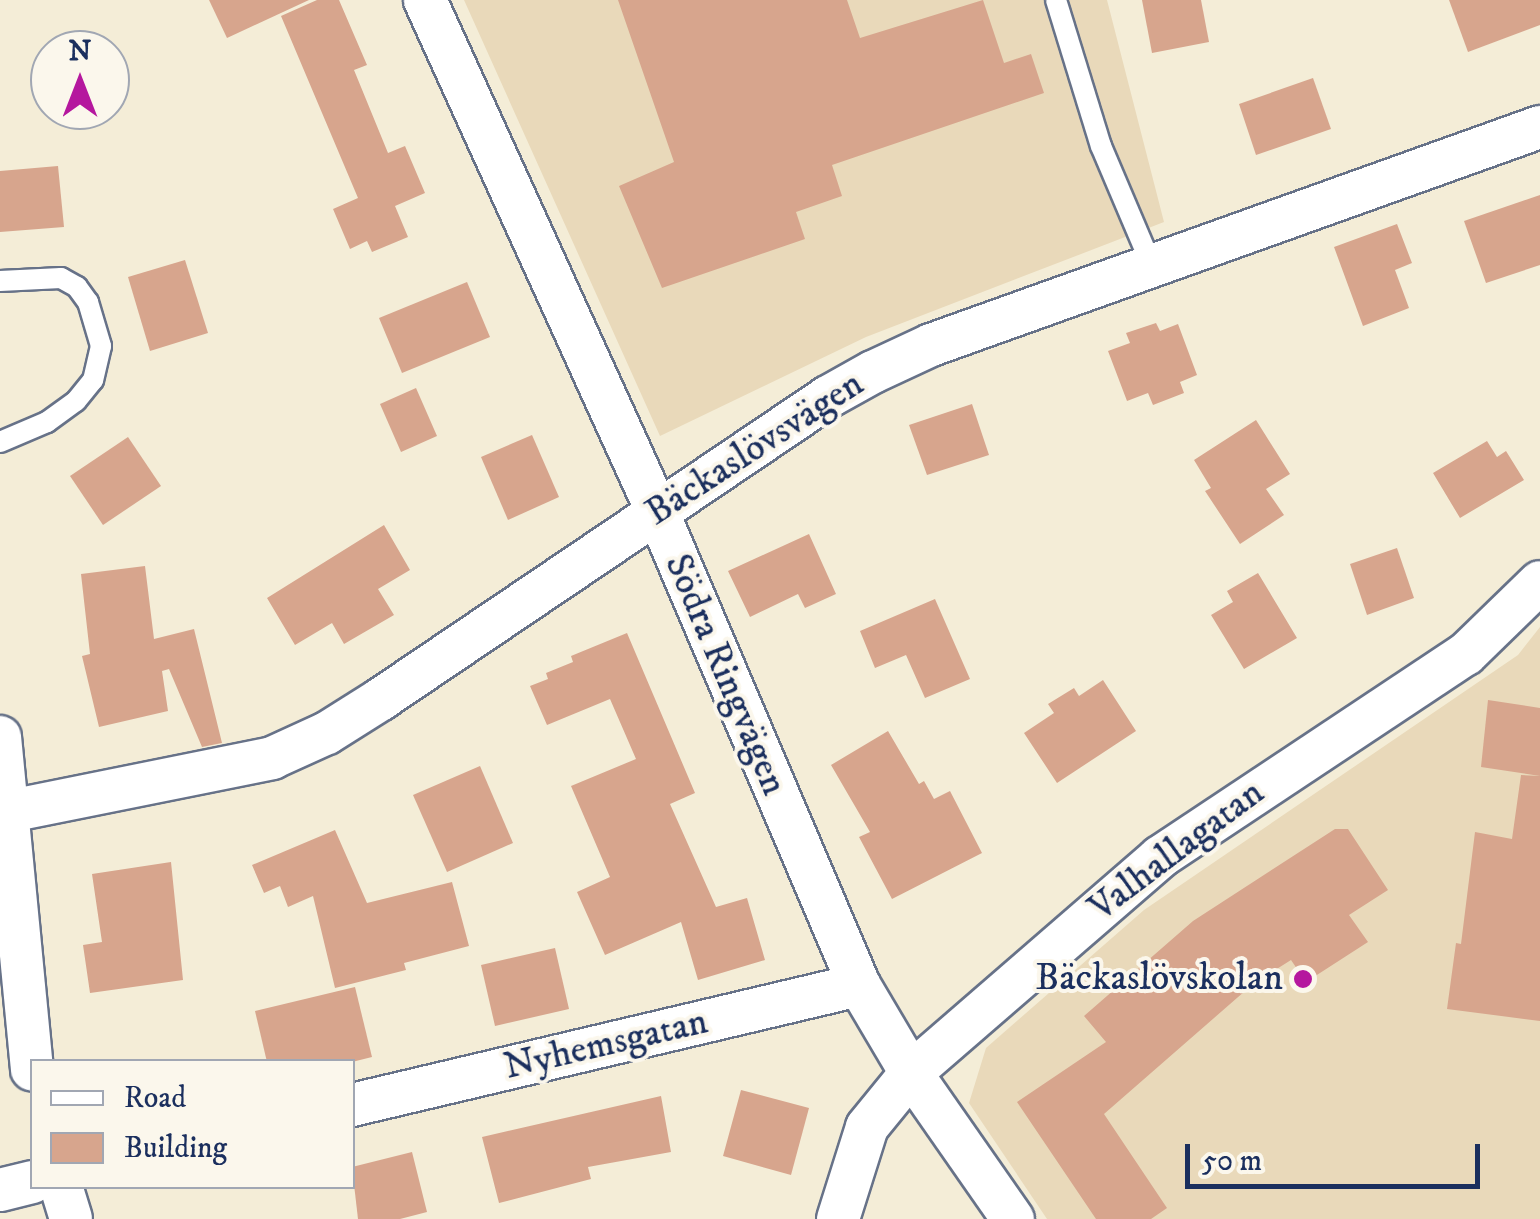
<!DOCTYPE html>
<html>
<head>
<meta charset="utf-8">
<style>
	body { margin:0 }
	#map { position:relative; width:1540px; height:1219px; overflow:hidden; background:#f4edd7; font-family:"IM FELL DW Pica",serif }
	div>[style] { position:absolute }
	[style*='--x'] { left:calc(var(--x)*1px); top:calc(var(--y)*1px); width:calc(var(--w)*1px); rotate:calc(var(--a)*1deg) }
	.built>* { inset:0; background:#e9d9ba }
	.building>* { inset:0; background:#d7a58d }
	.roads { filter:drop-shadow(2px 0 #677288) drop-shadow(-2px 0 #677288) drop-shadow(0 2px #677288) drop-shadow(0 -2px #677288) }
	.lane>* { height:20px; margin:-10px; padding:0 10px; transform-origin:10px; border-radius:10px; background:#fff }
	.street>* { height:42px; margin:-21px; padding:0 21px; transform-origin:21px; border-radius:21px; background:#fff }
	.dots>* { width:28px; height:28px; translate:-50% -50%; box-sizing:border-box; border:5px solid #fbf7ec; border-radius:50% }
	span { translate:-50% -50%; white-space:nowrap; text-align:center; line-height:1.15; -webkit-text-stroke:8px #fbf7ec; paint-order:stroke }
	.street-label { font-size:38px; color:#1b2f5e }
	.poi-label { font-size:38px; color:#1b2f5e }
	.right { translate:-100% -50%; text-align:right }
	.legend { position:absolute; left:30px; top:1059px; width:325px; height:130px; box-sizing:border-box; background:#fbf7ec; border:2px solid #a1a7b3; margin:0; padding:12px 18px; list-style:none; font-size:30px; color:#1b2f5e }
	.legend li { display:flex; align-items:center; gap:20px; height:50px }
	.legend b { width:50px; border:2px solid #a1a7b3 }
	.north { position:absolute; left:30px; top:30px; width:100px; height:100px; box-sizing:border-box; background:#fbf7ec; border:2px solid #a1a7b3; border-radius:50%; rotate:0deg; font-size:28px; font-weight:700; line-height:40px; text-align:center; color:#1b2f5e }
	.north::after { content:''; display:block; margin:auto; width:35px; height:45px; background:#b5179e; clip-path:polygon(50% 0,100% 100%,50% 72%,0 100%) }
	.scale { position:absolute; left:1185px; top:1144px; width:295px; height:45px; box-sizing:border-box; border:5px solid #1b2f5e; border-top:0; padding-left:12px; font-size:30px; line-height:35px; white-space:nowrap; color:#1b2f5e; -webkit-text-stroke:8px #fbf7ec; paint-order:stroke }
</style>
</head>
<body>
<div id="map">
	<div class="built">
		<div style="clip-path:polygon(464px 0,1107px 0,1164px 222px,866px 337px,660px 436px)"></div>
		<div style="clip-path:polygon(1540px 627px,1540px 1219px,1047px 1219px,969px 1103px,986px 1048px,1144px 910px,1518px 655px)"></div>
	</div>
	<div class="building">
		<div style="clip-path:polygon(209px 0,309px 0,227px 38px)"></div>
		<div style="clip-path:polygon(317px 0,339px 0,367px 65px,354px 70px,388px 153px,405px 146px,425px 193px,395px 206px,408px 237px,372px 252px,367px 241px,350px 249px,333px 209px,358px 198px,281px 16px)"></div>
		<div style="clip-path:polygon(618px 0,847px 0,860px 38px,983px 0,1004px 63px,1031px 54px,1044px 93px,832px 165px,842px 196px,796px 212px,805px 239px,662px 288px,619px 186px,674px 162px)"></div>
		<div style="clip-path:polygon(1142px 0,1201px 0,1209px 42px,1152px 53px)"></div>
		<div style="clip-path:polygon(1449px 0,1540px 0,1540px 25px,1468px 52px)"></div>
		<div style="clip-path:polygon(1313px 78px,1331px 129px,1256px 155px,1239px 104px)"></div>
		<div style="clip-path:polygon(58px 166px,64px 227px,0 232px,0 171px)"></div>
		<div style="clip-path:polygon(1540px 195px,1540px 265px,1486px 283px,1464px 221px)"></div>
		<div style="clip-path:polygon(1397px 224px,1412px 263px,1395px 270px,1409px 308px,1363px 326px,1334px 247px)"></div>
		<div style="clip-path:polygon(185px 260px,208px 333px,150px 351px,128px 277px)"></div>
		<div style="clip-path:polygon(467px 282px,490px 337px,402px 373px,379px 318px)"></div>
		<div style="clip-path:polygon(1156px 323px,1160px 331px,1178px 324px,1197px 375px,1180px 382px,1184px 393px,1153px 405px,1148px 393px,1127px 401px,1108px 351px,1130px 343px,1126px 333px)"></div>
		<div style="clip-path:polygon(416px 388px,437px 436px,401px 452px,380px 404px)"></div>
		<div style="clip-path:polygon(972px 404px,989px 455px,927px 475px,909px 425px)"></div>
		<div style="clip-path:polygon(1256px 420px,1290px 474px,1266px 489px,1284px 515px,1240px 544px,1205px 491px,1211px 488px,1194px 460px)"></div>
		<div style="clip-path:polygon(532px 435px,559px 497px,508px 520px,481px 457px)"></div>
		<div style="clip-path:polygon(128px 437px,161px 486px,103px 525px,70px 476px)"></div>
		<div style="clip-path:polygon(1487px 441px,1497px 457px,1506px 451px,1524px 480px,1460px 518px,1433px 473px)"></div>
		<div style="clip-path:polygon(384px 525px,410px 570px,378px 589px,394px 615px,344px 644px,332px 623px,295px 645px,267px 598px)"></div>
		<div style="clip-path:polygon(809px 534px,836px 594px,805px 608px,798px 594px,750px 617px,728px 571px)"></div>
		<div style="clip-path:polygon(1397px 548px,1414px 598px,1367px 615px,1350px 564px)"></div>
		<div style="clip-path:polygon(145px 566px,154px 639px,194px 629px,222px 743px,202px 747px,169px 669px,162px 671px,168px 711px,99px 727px,82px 656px,90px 654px,81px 574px)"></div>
		<div style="clip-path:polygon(1258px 573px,1297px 638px,1244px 669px,1211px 615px,1233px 602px,1227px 591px)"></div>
		<div style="clip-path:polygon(935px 599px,970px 679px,925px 698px,906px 655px,875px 668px,860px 631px)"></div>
		<div style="clip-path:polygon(627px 633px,695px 793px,670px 804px,716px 907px,747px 898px,765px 960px,698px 980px,681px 922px,605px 955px,577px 892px,610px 877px,571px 786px,636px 759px,610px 699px,547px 725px,530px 686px,548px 679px,546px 673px,573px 662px,571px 656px)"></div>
		<div style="clip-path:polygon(1103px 680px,1136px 731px,1057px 783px,1024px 733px,1054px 713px,1048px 704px,1074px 688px,1079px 696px)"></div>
		<div style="clip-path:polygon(1488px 700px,1540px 708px,1540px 776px,1481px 767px)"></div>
		<div style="clip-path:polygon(888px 731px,919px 784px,924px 781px,934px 799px,950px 791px,982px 853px,892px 899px,859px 837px,870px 832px,831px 765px)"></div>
		<div style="clip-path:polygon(480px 766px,513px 843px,447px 872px,413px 795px)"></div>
		<div style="clip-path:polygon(1521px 775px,1540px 776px,1540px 1021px,1447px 1009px,1456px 943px,1461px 944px,1475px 832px,1512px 839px)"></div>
		<div style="clip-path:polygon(1335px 829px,1348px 829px,1388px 890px,1349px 915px,1368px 942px,1306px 982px,1291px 960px,1253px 984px,1104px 1114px,1167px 1208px,1151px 1219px,1096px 1219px,1017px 1102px,1106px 1042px,1084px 1016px,1193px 921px)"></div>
		<div style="clip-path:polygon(335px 830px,367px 903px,452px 882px,469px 946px,404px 963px,406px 970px,335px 988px,313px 896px,288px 907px,280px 886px,264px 893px,252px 865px)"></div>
		<div style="clip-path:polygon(171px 862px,183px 980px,90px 993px,83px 945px,102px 942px,92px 874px)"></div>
		<div style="clip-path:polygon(555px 948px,569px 1009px,495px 1026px,481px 965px)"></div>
		<div style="clip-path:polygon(355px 987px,372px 1057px,352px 1062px,267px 1062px,255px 1011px)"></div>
		<div style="clip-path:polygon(741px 1090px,809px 1108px,791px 1175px,723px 1156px)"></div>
		<div style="clip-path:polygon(661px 1096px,671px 1152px,588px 1167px,591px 1179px,499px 1203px,482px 1137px)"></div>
		<div style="clip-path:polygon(412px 1152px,427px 1212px,400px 1219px,358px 1219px,352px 1167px)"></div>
	</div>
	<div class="roads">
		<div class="lane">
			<div style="--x:1056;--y:0;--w:153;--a:72.9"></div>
			<div style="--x:1101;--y:146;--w:130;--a:67"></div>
			<div style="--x:0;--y:281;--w:61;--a:-2.8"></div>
			<div style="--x:61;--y:278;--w:18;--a:29"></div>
			<div style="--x:77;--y:287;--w:19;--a:54"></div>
			<div style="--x:88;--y:302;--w:46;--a:73.5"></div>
			<div style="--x:101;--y:346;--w:35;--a:103"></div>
			<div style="--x:93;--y:380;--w:27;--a:129"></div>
			<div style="--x:76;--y:401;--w:36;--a:144"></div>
			<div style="--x:47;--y:422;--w:51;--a:156.9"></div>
		</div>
		<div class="street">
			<div style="--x:425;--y:0;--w:561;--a:65.58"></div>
			<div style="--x:657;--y:511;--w:515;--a:66.92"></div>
			<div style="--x:859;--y:985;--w:102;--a:59.4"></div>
			<div style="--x:911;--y:1073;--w:178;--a:55.1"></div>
			<div style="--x:0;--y:737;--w:334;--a:84.5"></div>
			<div style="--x:0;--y:813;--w:278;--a:-11.4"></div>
			<div style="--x:272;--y:758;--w:60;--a:-24.4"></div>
			<div style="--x:327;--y:733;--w:64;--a:-32.2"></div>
			<div style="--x:381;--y:699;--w:539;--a:-34.04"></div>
			<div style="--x:828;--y:397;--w:51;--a:-29.1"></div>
			<div style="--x:873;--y:372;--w:64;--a:-25"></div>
			<div style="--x:931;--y:345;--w:647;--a:-19.7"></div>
			<div style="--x:352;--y:1105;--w:521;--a:-13.32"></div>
			<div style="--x:61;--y:1186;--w:34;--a:73"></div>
			<div style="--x:0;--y:1190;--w:33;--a:-14"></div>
			<div style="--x:838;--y:1219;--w:96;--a:-72.5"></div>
			<div style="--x:867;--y:1127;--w:70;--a:-50.8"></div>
			<div style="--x:911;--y:1073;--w:330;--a:-40.9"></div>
			<div style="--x:1160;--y:857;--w:367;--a:-33.6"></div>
			<div style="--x:1466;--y:654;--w:103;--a:-44.2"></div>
		</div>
	</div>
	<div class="dots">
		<div style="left:1303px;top:979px;background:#b5179e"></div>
	</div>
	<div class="street-label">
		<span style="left:755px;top:449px;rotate:-33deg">Bäckaslövsvägen</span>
		<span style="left:725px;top:675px;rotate:67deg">Södra Ringvägen</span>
		<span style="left:1177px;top:851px;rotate:-37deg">Valhallagatan</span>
		<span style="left:606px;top:1045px;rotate:-13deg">Nyhemsgatan</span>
	</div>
	<div class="poi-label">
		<span class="right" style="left:1283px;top:979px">Bäckaslövskolan</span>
	</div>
	<ul class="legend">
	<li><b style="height:12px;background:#fff"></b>Road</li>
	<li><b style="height:28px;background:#d7a58d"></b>Building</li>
	</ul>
	<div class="north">N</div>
	<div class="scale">50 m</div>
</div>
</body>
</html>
